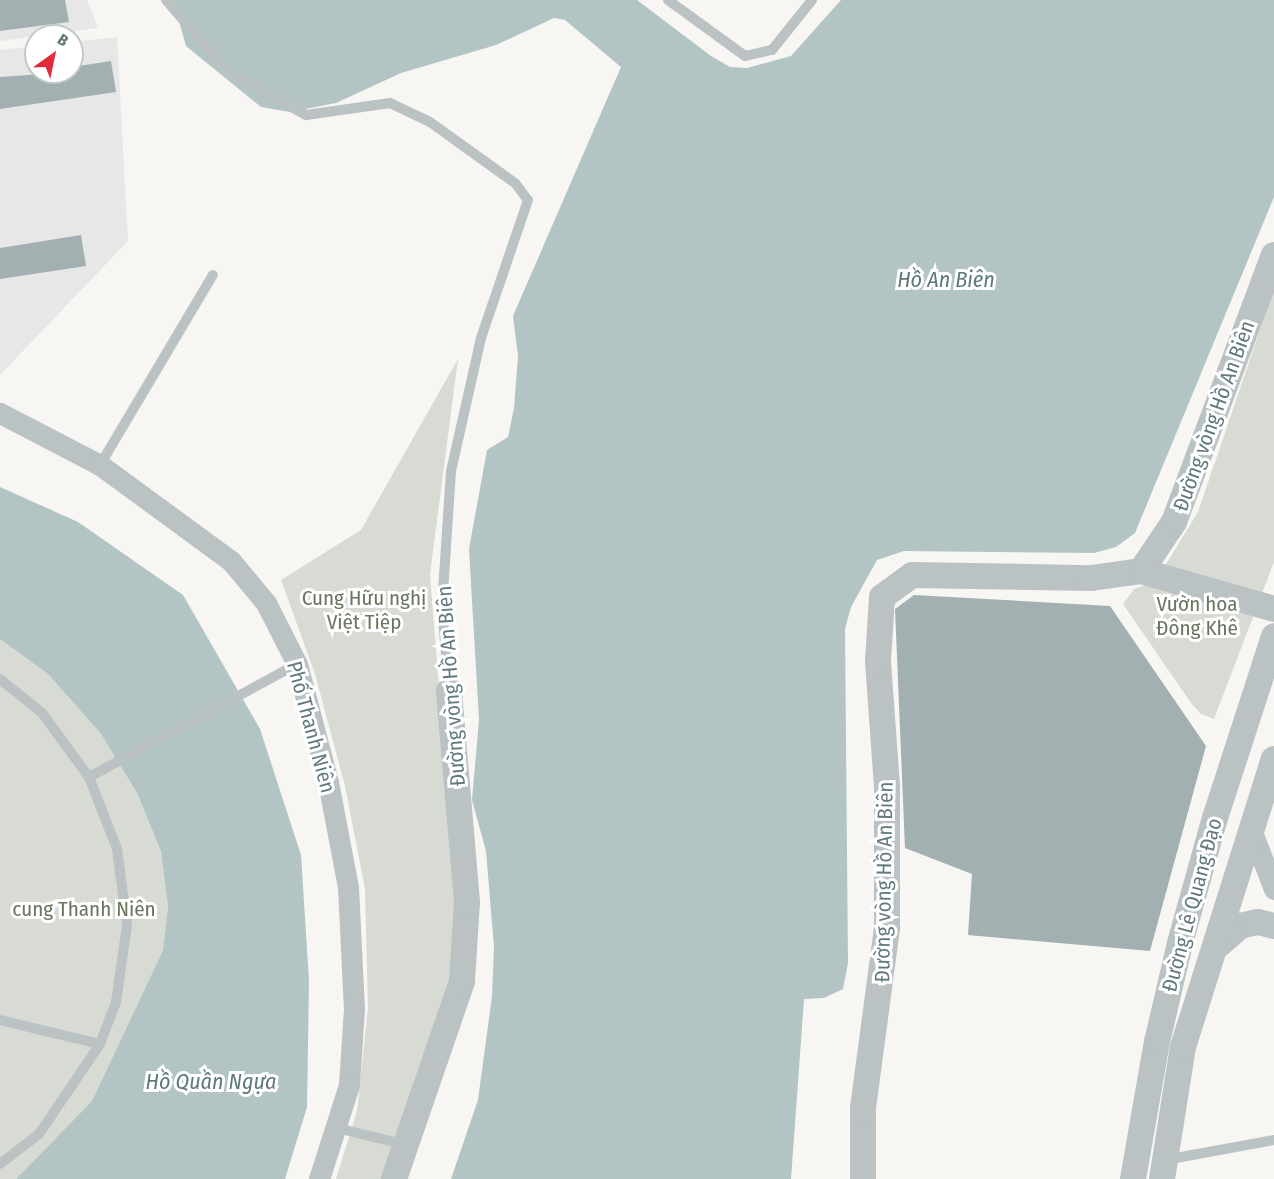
<!DOCTYPE html>
<html>
<head>
<meta charset="utf-8">
<style>
	body { margin:0 }
	#map { position:relative; width:1274px; height:1179px; overflow:hidden; background:#f7f6f3; font-family:"Fira Sans Condensed",sans-serif }
	div>[style] { position:absolute }
	[style*='--x'] { left:calc(var(--x)*1px); top:calc(var(--y)*1px); width:calc(var(--w)*1px); rotate:calc(var(--a)*1deg) }
	.built>* { inset:0; background:#e7e7e7 }
	.green>* { inset:0; background:#d8dbd3 }
	.water>* { inset:0; background:#b2c4c3 }
	.building>* { inset:0; background:#a2b0b1 }
	.service>* { height:10px; margin:-5px; padding:0 5px; transform-origin:5px; border-radius:5px; background:#bbc2c4 }
	.minor>* { height:21px; margin:-10.5px; padding:0 10.5px; transform-origin:10.5px; border-radius:10.5px; background:#bbc2c4 }
	.tertiary>* { height:26px; margin:-13px; padding:0 13px; transform-origin:13px; border-radius:13px; background:#bbc2c4 }
	span { translate:-50% -50%; white-space:nowrap; text-align:center; line-height:1.15; -webkit-text-stroke:6px #fff; paint-order:stroke }
	.street-label { font-size:21px; color:#627a7e }
	.park-label { font-size:21px; color:#6b7661 }
	.water-label { font-size:22px; color:#5d7978; font-style:italic }
	.north { position:absolute; left:24px; top:24px; width:60px; height:60px; box-sizing:border-box; background:#fff; border:2px solid #c0cacb; border-radius:50%; rotate:33deg; font-size:16px; font-weight:700; line-height:24px; text-align:center; color:#627a7e }
	.north::after { content:''; display:block; margin:auto; width:21px; height:27px; background:#df2b3a; clip-path:polygon(50% 0,100% 100%,50% 72%,0 100%) }
</style>
</head>
<body>
<div id="map">
	<div class="built">
		<div style="clip-path:polygon(0 0,87px 0,98px 28px,0 41px)"></div>
		<div style="clip-path:polygon(117px 37px,128px 241px,0 375px,0 50px,36px 46px,36px 72px,72px 72px,72px 42px)"></div>
	</div>
	<div class="green">
		<div style="clip-path:polygon(1274px 289px,1274px 562px,1214px 719px,1201px 714px,1191px 703px,1123px 604px,1134px 589px,1155px 582px,1198px 512px)"></div>
		<div style="clip-path:polygon(458px 359px,430px 574px,462px 981px,388px 1179px,336px 1179px,357px 1111px,368px 1008px,365px 889px,345px 786px,315px 674px,281px 580px,361px 530px)"></div>
		<div style="clip-path:polygon(0 639px,48px 674px,101px 734px,137px 793px,161px 853px,168px 907px,163px 950px,92px 1101px,16px 1179px,0 1179px)"></div>
	</div>
	<div class="water">
		<div style="clip-path:polygon(173px 0,637px 0,711px 56px,730px 67px,747px 68px,791px 56px,841px 0,1274px 0,1274px 197px,1135px 533px,1116px 547px,1094px 553px,904px 551px,877px 560px,851px 607px,845px 629px,848px 963px,843px 989px,824px 998px,804px 999px,791px 1179px,451px 1179px,478px 1100px,492px 996px,494px 947px,486px 851px,472px 800px,479px 720px,469px 549px,487px 450px,508px 437px,514px 408px,518px 356px,513px 316px,621px 67px,565px 20px,554px 18px,496px 45px,401px 73px,336px 103px,290px 112px,261px 107px,186px 46px)"></div>
		<div style="clip-path:polygon(0 487px,78px 522px,183px 595px,260px 729px,301px 855px,309px 981px,307px 1107px,285px 1179px,16px 1179px,92px 1101px,163px 950px,168px 907px,161px 852px,137px 793px,101px 734px,48px 674px,0 639px)"></div>
	</div>
	<div class="building">
		<div style="clip-path:polygon(0 0,65px 0,69px 22px,0 31px)"></div>
		<div style="clip-path:polygon(111px 61px,116px 92px,0 109px,0 77px,72px 72px,72px 67px)"></div>
		<div style="clip-path:polygon(81px 235px,86px 266px,0 279px,0 248px)"></div>
		<div style="clip-path:polygon(914px 595px,1110px 606px,1206px 746px,1150px 951px,968px 935px,972px 874px,905px 848px,895px 609px)"></div>
	</div>
	<div class="service">
		<div style="--x:166;--y:0;--w:96;--a:49.2"></div>
		<div style="--x:229;--y:73;--w:88;--a:28.6"></div>
		<div style="--x:306;--y:115;--w:85;--a:-8.1"></div>
		<div style="--x:390;--y:103;--w:44;--a:25.4"></div>
		<div style="--x:430;--y:122;--w:105;--a:35.7"></div>
		<div style="--x:515;--y:183;--w:21;--a:53"></div>
		<div style="--x:528;--y:200;--w:146;--a:108.8"></div>
		<div style="--x:481;--y:338;--w:136;--a:102.7"></div>
		<div style="--x:451;--y:471;--w:135;--a:93.8"></div>
		<div style="--x:442;--y:606;--w:85;--a:85.3"></div>
		<div style="--x:668;--y:0;--w:95;--a:36"></div>
		<div style="--x:745;--y:56;--w:28;--a:-13"></div>
		<div style="--x:772;--y:50;--w:64;--a:-51.3"></div>
		<div style="--x:100;--y:465;--w:221;--a:-59.3"></div>
		<div style="--x:0;--y:679;--w:54;--a:39"></div>
		<div style="--x:42;--y:713;--w:79;--a:53.7"></div>
		<div style="--x:89;--y:777;--w:77;--a:68.7"></div>
		<div style="--x:117;--y:849;--w:77;--a:82.5"></div>
		<div style="--x:127;--y:925;--w:78;--a:98.1"></div>
		<div style="--x:116;--y:1002;--w:45;--a:110.9"></div>
		<div style="--x:100;--y:1044;--w:109;--a:124.1"></div>
		<div style="--x:39;--y:1134;--w:49;--a:142.4"></div>
		<div style="--x:89;--y:777;--w:237;--a:-28.5"></div>
		<div style="--x:0;--y:1020;--w:103;--a:13.5"></div>
		<div style="--x:337;--y:1128;--w:71;--a:13.8"></div>
		<div style="--x:1165;--y:1160;--w:111;--a:-10.4"></div>
	</div>
	<div class="minor">
		<div style="--x:0;--y:413;--w:113;--a:27.5"></div>
		<div style="--x:100;--y:465;--w:162;--a:36.2"></div>
		<div style="--x:231;--y:561;--w:55;--a:50.2"></div>
		<div style="--x:266;--y:603;--w:68;--a:63.1"></div>
		<div style="--x:297;--y:664;--w:122;--a:75.3"></div>
		<div style="--x:328;--y:782;--w:107;--a:79.2"></div>
		<div style="--x:348;--y:887;--w:122;--a:87.2"></div>
		<div style="--x:354;--y:1009;--w:76;--a:93.8"></div>
		<div style="--x:349;--y:1085;--w:99;--a:107.7"></div>
		<div style="--x:1252;--y:832;--w:61;--a:68.9"></div>
	</div>
	<div class="tertiary">
		<div style="--x:1141;--y:571;--w:59;--a:-56"></div>
		<div style="--x:1174;--y:522;--w:285;--a:-69.5"></div>
		<div style="--x:1215;--y:948;--w:33;--a:-41"></div>
		<div style="--x:1240;--y:926;--w:18;--a:-13"></div>
		<div style="--x:1258;--y:922;--w:16;--a:14"></div>
		<div style="--x:394;--y:1179;--w:209;--a:-71"></div>
		<div style="--x:462;--y:981;--w:79;--a:-86.4"></div>
		<div style="--x:467;--y:902;--w:212;--a:-94.9"></div>
		<div style="--x:863;--y:1179;--w:71;--a:-90"></div>
		<div style="--x:863;--y:1108;--w:182;--a:-82.4"></div>
		<div style="--x:887;--y:928;--w:141;--a:-90"></div>
		<div style="--x:887;--y:787;--w:126;--a:-94.1"></div>
		<div style="--x:878;--y:661;--w:64;--a:-86.4"></div>
		<div style="--x:882;--y:597;--w:37;--a:-36"></div>
		<div style="--x:912;--y:575;--w:179;--a:1"></div>
		<div style="--x:1091;--y:578;--w:50;--a:-8"></div>
		<div style="--x:1141;--y:571;--w:138;--a:15.9"></div>
		<div style="--x:1133;--y:1179;--w:139;--a:-80.1"></div>
		<div style="--x:1157;--y:1042;--w:102;--a:-76.9"></div>
		<div style="--x:1180;--y:943;--w:130;--a:-74.4"></div>
		<div style="--x:1215;--y:818;--w:191;--a:-72"></div>
		<div style="--x:1162;--y:1179;--w:134;--a:-81"></div>
		<div style="--x:1183;--y:1047;--w:302;--a:-72.5"></div>
	</div>
	<div class="street-label">
		<span style="left:1214px;top:416px;rotate:-70deg">Đường vòng Hồ An Biên</span>
		<span style="left:451px;top:686px;rotate:-94deg">Đường vòng Hồ An Biên</span>
		<span style="left:311px;top:727px;rotate:75deg">Phố Thanh Niên</span>
		<span style="left:884px;top:882px;rotate:-89deg">Đường vòng Hồ An Biên</span>
		<span style="left:1192px;top:905px;rotate:-75deg">Đường Lê Quang Đạo</span>
	</div>
	<div class="park-label">
		<span style="left:364px;top:610px">Cung Hữu nghị<br>Việt Tiệp</span>
		<span style="left:1197px;top:616px">Vườn hoa<br>Đông Khê</span>
		<span style="left:84px;top:909px">cung Thanh Niên</span>
	</div>
	<div class="water-label">
		<span style="left:946px;top:280px">Hồ An Biên</span>
		<span style="left:211px;top:1082px">Hồ Quần Ngựa</span>
	</div>
	<div class="north">B</div>
</div>
</body>
</html>
